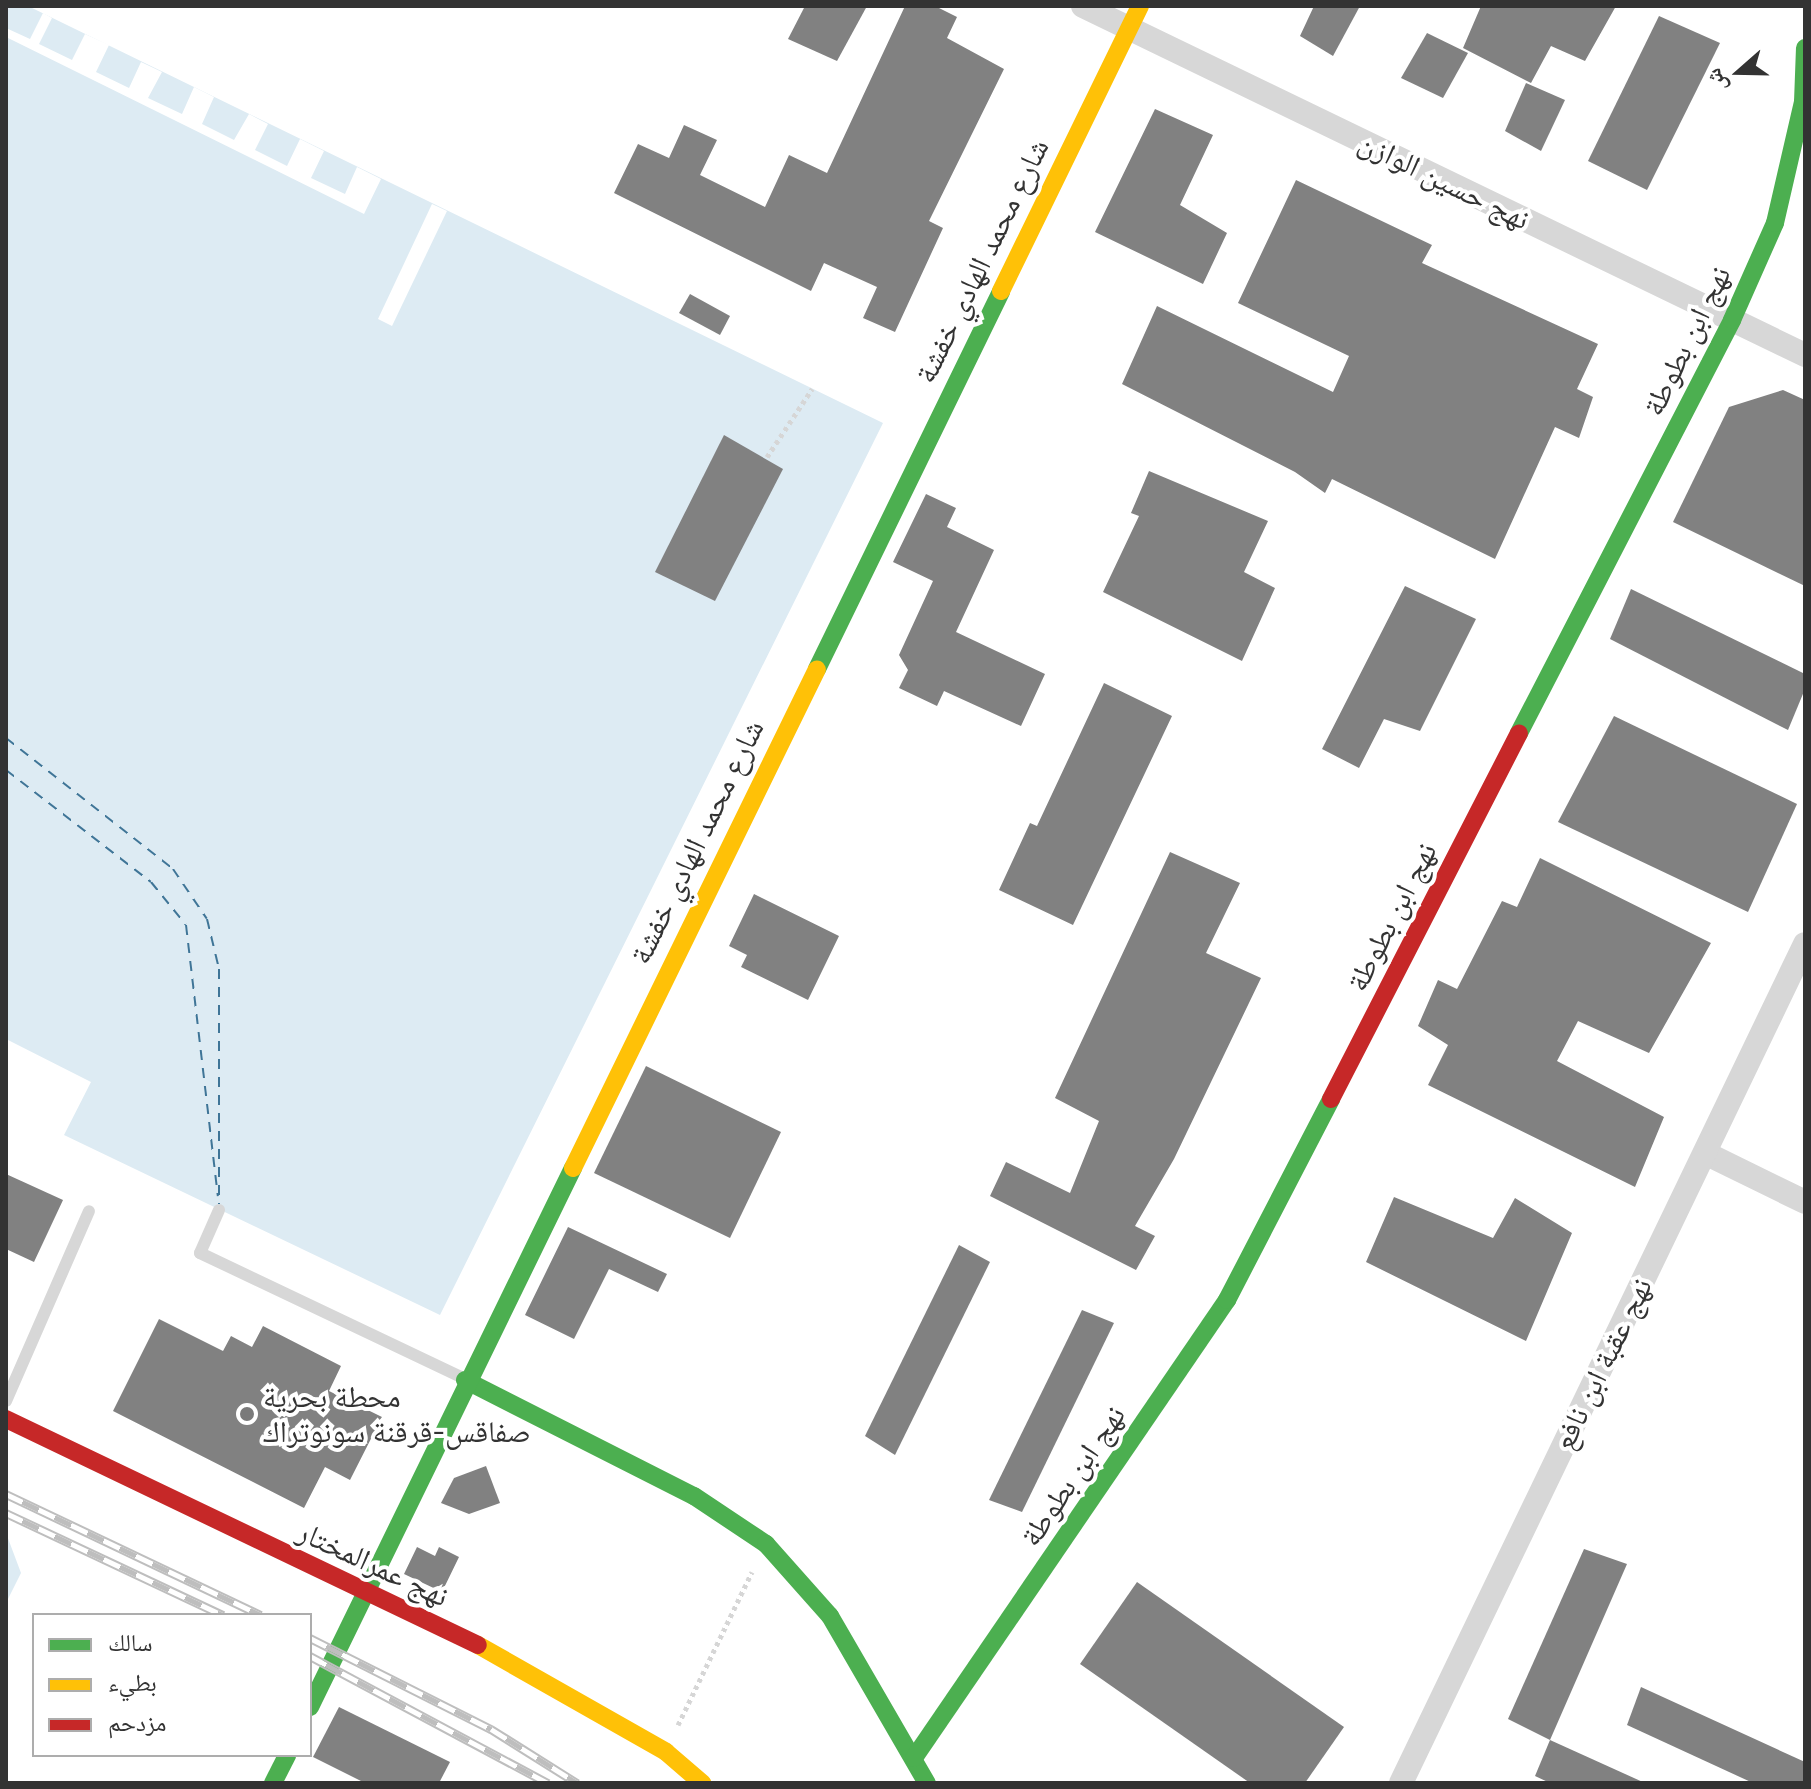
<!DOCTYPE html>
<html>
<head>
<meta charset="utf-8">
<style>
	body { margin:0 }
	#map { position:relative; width:1811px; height:1789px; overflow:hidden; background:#fff; font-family:Figtree,"Noto Naskh Arabic",sans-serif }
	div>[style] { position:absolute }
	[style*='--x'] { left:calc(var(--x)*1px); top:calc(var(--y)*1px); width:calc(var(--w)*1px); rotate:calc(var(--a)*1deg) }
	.water>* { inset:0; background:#ddebf3 }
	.pier>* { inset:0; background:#fff }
	.ferry>* { height:2px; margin-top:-1px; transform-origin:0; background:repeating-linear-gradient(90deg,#3f7597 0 10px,transparent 0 18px) }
	.building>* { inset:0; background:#818181 }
	.path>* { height:5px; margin-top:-2.5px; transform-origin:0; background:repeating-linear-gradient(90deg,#d6d6d6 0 4px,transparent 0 8px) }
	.lane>* { height:12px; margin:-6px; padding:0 6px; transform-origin:6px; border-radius:6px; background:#d7d7d7 }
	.street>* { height:24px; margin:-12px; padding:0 12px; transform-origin:12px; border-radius:12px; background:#d7d7d7 }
	.fast>* { height:18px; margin:-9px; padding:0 9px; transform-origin:9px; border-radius:9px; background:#4caf50 }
	.slow>* { height:18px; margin:-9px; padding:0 9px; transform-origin:9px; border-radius:9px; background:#ffc107 }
	.jam>* { height:18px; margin:-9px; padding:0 9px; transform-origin:9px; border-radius:9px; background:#c62828 }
	.rail>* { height:9px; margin-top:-4.5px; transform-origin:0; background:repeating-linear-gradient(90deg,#fff 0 18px,#bebebe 0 36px); box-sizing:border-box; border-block:2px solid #bebebe }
	.dots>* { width:22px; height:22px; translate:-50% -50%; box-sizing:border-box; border:4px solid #fff; border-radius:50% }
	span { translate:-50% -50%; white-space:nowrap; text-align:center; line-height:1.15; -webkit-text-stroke:8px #fff; paint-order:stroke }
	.street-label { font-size:30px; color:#333 }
	.poi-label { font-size:30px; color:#333 }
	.left { translate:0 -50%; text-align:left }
	.frame { position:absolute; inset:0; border:8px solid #333; pointer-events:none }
	.legend { position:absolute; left:32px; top:1613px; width:280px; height:144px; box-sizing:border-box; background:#fff; border:2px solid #adadad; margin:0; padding:10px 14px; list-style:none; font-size:24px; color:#333 }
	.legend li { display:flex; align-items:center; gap:16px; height:40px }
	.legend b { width:40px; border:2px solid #adadad }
	.north { position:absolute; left:1699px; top:32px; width:80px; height:80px; -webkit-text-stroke:6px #fff; paint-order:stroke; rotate:250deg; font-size:22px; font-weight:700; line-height:32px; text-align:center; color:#333 }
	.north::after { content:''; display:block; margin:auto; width:28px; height:36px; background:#333; clip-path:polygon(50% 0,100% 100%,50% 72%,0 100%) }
</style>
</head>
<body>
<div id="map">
	<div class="water">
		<div style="clip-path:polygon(6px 6px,28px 6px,883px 423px,440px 1315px,64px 1135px,91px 1082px,6px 1039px)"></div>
		<div style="clip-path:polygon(6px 1533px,21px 1573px,6px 1603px)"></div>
	</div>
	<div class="pier">
		<div style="clip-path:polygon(43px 13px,52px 18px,39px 44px,72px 60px,85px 34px,109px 45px,96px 72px,129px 88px,141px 62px,162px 72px,148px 98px,182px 114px,194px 87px,214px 97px,202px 124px,234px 140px,249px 114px,268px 124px,255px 150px,287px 166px,300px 139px,324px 151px,311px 178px,345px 194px,357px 167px,381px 179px,364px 214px,6px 37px,6px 28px,30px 39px)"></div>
		<div style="clip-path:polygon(432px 204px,447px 211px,392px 326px,378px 319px)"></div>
	</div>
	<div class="ferry">
		<div style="--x:6;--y:738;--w:212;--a:38.1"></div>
		<div style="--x:173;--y:869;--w:60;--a:55.8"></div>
		<div style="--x:207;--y:919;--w:51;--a:76.5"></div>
		<div style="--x:219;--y:969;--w:235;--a:90"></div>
		<div style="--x:6;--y:770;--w:183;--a:37.7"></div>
		<div style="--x:151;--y:882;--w:55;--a:50.9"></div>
		<div style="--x:186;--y:925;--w:273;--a:83.3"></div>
	</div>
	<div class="building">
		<div style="clip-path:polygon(805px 6px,867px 6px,837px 61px,788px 39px)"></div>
		<div style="clip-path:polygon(905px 6px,935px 6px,957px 17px,947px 38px,1004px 69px,929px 221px,943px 228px,895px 332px,863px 318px,877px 287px,824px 263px,811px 291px,614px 193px,638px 144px,669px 158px,684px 125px,717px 140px,700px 175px,765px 207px,789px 155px,827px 173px)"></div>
		<div style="clip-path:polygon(1314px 6px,1360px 6px,1333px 56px,1300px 36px)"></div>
		<div style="clip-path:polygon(1481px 6px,1616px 6px,1585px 61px,1551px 46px,1531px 83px,1463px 48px)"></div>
		<div style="clip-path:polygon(1659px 16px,1720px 43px,1647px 190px,1588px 161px)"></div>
		<div style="clip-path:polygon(1427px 33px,1468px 53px,1443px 98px,1401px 78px)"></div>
		<div style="clip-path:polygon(1526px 83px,1565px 100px,1541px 151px,1505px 131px)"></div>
		<div style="clip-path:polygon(1155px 109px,1213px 135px,1180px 205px,1227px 233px,1203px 284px,1095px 232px)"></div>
		<div style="clip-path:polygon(1296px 180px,1432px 245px,1422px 263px,1598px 344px,1577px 389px,1593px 397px,1579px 438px,1555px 427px,1495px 559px,1332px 479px,1325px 493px,1295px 472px,1122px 384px,1157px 306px,1333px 392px,1349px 356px,1238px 303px)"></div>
		<div style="clip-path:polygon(690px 294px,730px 316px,720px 335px,679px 313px)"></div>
		<div style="clip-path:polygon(1783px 390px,1805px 400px,1805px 586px,1673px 522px,1729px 407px)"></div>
		<div style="clip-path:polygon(724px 435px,783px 469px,715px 601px,655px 572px)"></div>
		<div style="clip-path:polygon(1149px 471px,1268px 521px,1244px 572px,1275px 588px,1242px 661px,1103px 592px,1139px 516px,1131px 513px)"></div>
		<div style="clip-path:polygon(926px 494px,956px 508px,947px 527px,994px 550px,956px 632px,1045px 674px,1021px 726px,944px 691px,937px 706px,899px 688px,908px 670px,899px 655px,933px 581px,893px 562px)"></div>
		<div style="clip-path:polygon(1405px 586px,1476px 619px,1420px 731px,1384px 719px,1359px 768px,1322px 749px)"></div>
		<div style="clip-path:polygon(1631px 589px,1805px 674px,1805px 689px,1788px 730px,1610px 639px)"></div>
		<div style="clip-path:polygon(1104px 683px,1172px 716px,1073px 925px,999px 890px,1030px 823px,1037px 826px)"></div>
		<div style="clip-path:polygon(1614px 716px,1797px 804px,1748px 912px,1558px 822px)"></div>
		<div style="clip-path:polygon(1170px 852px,1240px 883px,1206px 953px,1261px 978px,1174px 1159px,1135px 1226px,1155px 1236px,1136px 1270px,990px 1196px,1006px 1162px,1070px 1193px,1099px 1121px,1055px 1098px)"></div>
		<div style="clip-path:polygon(1540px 858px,1711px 943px,1649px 1053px,1578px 1021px,1557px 1061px,1664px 1117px,1635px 1187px,1428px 1085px,1448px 1045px,1418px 1026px,1438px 980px,1457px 989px,1502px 901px,1517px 907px)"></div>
		<div style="clip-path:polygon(754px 894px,839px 936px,808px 1000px,741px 967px,747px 955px,729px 946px)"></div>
		<div style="clip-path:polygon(646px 1066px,781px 1132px,730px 1238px,594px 1173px)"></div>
		<div style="clip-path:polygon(6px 1174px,63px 1200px,34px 1262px,6px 1249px)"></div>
		<div style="clip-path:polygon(1394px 1197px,1493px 1238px,1515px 1198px,1572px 1233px,1526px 1341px,1366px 1262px)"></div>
		<div style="clip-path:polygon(568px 1227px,667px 1274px,658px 1292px,609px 1269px,574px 1339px,525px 1315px)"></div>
		<div style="clip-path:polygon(959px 1245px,990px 1262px,895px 1455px,865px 1436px)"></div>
		<div style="clip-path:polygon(1082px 1310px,1114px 1323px,1022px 1512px,989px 1500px)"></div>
		<div style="clip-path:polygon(159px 1319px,223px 1351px,231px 1336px,252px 1347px,263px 1326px,341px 1366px,329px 1391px,382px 1417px,350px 1480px,325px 1467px,304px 1508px,113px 1411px)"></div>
		<div style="clip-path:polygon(486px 1466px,500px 1503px,469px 1514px,441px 1503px,454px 1478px)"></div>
		<div style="clip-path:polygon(417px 1547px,435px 1556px,439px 1547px,459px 1557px,442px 1592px,404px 1574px)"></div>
		<div style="clip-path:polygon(1584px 1549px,1627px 1564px,1550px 1740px,1508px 1719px)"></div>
		<div style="clip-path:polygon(1137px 1582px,1344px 1727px,1305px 1783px,1250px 1783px,1080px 1664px)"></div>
		<div style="clip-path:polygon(1641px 1687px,1805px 1762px,1805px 1783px,1753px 1783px,1627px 1725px)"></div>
		<div style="clip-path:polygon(339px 1707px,450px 1762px,439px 1783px,365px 1783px,313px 1757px)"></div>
		<div style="clip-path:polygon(1550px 1740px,1645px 1783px,1550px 1783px,1535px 1776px)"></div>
	</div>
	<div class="path">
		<div style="--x:767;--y:457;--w:82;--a:-56.5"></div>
		<div style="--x:678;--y:1725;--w:170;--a:-64.2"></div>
	</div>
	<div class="lane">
		<div style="--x:219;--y:1210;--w:47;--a:113.8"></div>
		<div style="--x:200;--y:1253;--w:291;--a:25.4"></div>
		<div style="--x:6;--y:1401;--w:207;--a:-66.4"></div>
	</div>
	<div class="street">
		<div style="--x:1083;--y:6;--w:802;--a:25.8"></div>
		<div style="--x:1705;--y:1153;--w:111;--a:26.1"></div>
		<div style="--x:1401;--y:1783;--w:931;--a:-64.29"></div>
	</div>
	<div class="fast">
		<div style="--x:817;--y:669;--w:420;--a:-64"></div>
		<div style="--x:1519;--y:733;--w:465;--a:-62.7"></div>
		<div style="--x:1732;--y:320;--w:106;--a:-66.1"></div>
		<div style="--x:1775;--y:223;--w:124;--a:-77"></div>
		<div style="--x:1803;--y:102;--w:54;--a:-87.9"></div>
		<div style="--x:465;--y:1380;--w:257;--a:26.9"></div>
		<div style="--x:694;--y:1496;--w:87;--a:33.7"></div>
		<div style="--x:766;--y:1544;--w:96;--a:48.4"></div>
		<div style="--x:830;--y:1616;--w:193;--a:59.9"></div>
		<div style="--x:310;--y:1707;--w:600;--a:-63.99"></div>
		<div style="--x:914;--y:1758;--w:555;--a:-55.65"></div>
		<div style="--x:1227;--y:1300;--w:226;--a:-62.6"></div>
		<div style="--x:273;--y:1783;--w:31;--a:-63"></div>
	</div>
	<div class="slow">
		<div style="--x:1001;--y:291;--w:317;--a:-64"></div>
		<div style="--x:573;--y:1168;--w:555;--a:-63.94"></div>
		<div style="--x:478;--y:1645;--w:216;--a:29.6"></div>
		<div style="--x:666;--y:1752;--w:48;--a:40.7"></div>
	</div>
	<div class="jam">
		<div style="--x:1331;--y:1099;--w:411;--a:-62.8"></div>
		<div style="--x:6;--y:1419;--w:523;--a:25.59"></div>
	</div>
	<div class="rail">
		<div style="--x:6;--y:1494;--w:282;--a:25.4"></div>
		<div style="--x:6;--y:1513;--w:240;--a:25.2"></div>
		<div style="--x:310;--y:1638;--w:203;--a:26.7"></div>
		<div style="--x:491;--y:1729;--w:102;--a:32.1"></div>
		<div style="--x:310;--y:1656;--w:270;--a:28.1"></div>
	</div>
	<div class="dots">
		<div style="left:247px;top:1414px;background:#7a7a7a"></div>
	</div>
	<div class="street-label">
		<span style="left:1444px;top:181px;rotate:26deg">نهج حسين الوازن</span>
		<span style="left:982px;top:261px;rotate:-64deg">شارع محمد الهادي خفشة</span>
		<span style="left:1687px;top:341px;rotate:-64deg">نهج ابن بطوطة</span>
		<span style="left:697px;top:842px;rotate:-64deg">شارع محمد الهادي خفشة</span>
		<span style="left:1392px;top:917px;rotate:-63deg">نهج ابن بطوطة</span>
		<span style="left:1603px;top:1364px;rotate:-64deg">نهج عقبة ابن نافع</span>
		<span style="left:1073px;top:1476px;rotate:-56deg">نهج ابن بطوطة</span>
		<span style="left:373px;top:1564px;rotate:25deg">نهج عمرالمختار</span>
	</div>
	<div class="poi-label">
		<span class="left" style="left:263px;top:1414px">محطة بحرية<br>صفاقس-قرقنة سونوتراك</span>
	</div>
	<div class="frame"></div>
	<ul class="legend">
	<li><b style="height:10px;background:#4caf50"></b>سالك</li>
	<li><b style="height:10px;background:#ffc107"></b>بطيء</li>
	<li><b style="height:10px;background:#c62828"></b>مزدحم</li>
	</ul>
	<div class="north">ش</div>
</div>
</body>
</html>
